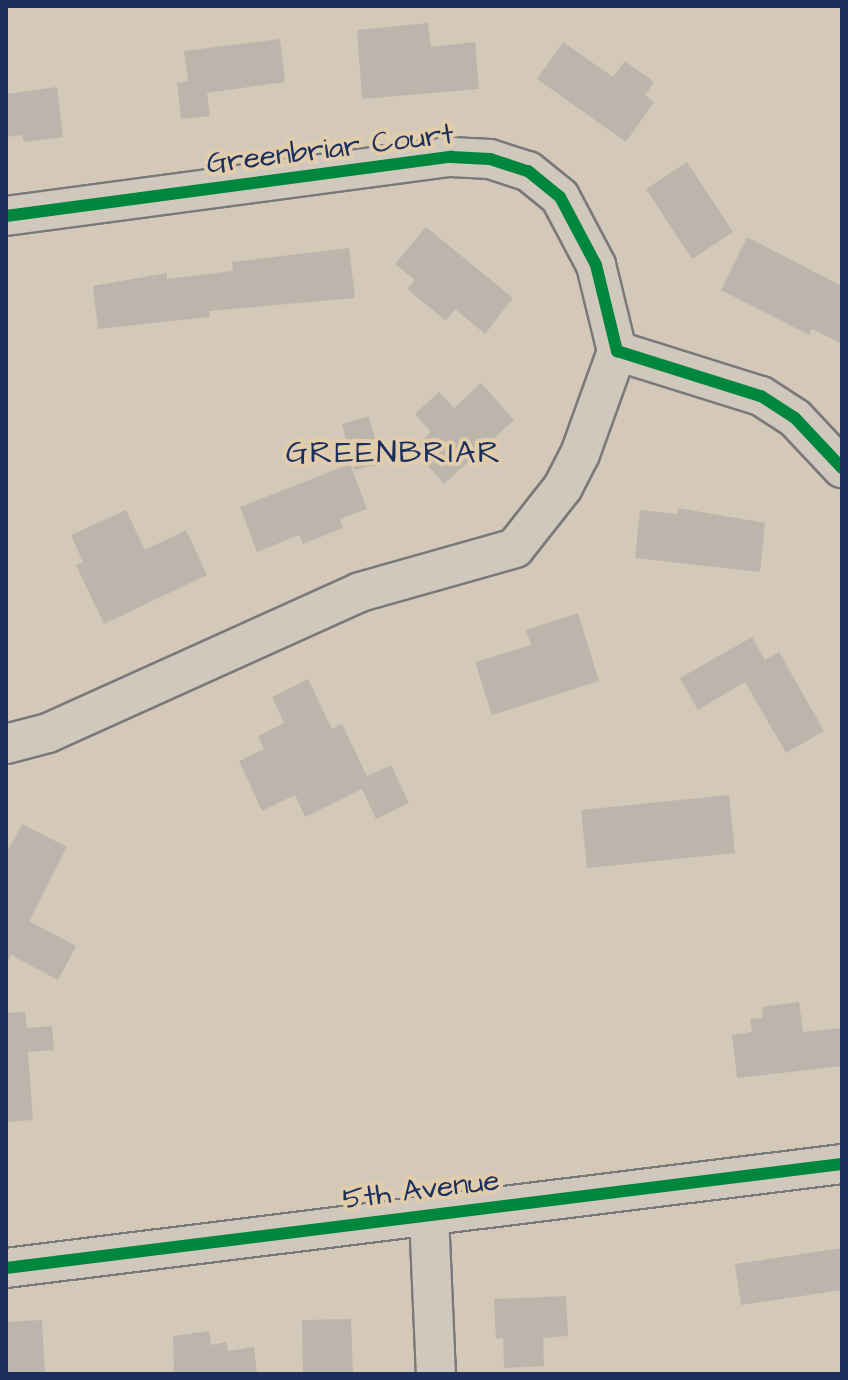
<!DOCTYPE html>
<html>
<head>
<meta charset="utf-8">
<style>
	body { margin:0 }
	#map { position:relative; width:848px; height:1380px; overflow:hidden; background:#d4c9b8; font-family:"Architects Daughter",sans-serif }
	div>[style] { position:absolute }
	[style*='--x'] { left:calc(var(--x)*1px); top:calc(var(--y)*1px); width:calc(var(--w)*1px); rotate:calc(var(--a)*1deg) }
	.building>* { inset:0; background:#bcb5ab }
	.roads { filter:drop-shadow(2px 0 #7a797a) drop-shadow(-2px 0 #7a797a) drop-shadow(0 2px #7a797a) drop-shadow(0 -2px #7a797a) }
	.minor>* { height:38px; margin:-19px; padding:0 19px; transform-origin:19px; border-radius:19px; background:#d0c8bc }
	.cycleway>* { height:12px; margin:-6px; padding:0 6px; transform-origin:6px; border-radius:6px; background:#00873e }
	span { translate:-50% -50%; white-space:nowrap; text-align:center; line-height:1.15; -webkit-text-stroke:8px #e1ccab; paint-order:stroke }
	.street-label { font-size:30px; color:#1b2f5e }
	.neighbourhood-label { font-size:32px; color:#1b2f5e; letter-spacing:2px }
	.frame { position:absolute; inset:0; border:8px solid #1b2f5e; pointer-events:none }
</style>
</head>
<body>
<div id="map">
	<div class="building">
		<div style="clip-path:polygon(428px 23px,431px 47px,475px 42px,479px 89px,362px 99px,357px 30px)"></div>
		<div style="clip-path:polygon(280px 39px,285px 82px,207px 93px,210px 116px,181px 119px,177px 83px,188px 81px,184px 51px)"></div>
		<div style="clip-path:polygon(563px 42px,613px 77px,625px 61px,654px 82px,645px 95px,654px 102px,626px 142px,537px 79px)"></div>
		<div style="clip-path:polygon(57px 87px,63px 137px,24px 142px,22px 135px,6px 137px,6px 94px)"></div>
		<div style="clip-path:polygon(687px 162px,733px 232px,692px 259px,646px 189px)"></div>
		<div style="clip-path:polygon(426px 227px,513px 298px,485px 334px,455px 309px,446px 321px,407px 289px,415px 280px,395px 264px)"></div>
		<div style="clip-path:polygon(747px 237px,842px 286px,842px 344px,812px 329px,809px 335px,721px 290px)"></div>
		<div style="clip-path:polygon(349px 248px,355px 298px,209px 311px,210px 317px,98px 329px,93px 286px,167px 273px,167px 279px,233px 271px,232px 262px)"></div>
		<div style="clip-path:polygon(481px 383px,514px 420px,444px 484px,413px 449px,431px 432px,415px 414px,439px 392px,454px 408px)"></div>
		<div style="clip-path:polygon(369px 416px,381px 464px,354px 470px,342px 424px)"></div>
		<div style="clip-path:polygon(350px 464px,367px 509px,340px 519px,343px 528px,303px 544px,299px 535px,257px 552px,240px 507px)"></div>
		<div style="clip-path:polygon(678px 508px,765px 523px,760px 572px,635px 558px,640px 510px,678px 514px)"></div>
		<div style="clip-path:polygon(126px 510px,145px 550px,186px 530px,207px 575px,104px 624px,76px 565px,83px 562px,71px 535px)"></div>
		<div style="clip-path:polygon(578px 613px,599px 681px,492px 715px,475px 662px,531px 645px,526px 630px)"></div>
		<div style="clip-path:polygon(752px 637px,765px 660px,779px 652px,824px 731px,786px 753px,745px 682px,698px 710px,680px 678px)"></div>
		<div style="clip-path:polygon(308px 679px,332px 729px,342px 724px,367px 776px,391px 765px,409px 803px,376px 819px,362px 789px,305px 817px,295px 795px,262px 811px,239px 761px,264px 749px,258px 736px,284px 723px,272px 697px)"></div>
		<div style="clip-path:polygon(729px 795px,735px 853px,587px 868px,581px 810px)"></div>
		<div style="clip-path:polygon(22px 824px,67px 847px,29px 921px,76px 946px,58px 980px,11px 955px,6px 966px,6px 854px)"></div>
		<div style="clip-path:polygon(799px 1002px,803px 1032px,842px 1028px,842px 1066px,737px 1078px,732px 1035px,752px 1032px,750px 1019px,763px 1018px,762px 1007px)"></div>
		<div style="clip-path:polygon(25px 1012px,27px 1028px,52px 1026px,54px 1050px,28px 1052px,33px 1120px,6px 1122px,6px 1013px)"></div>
		<div style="clip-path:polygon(842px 1248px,842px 1290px,741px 1305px,735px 1264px)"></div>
		<div style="clip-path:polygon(566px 1296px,568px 1336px,543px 1338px,544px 1366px,504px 1368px,503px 1338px,496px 1339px,494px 1299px)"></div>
		<div style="clip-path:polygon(351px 1319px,353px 1374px,303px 1374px,302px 1320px)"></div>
		<div style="clip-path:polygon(42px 1320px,45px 1374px,6px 1374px,6px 1322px)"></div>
		<div style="clip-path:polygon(209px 1331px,211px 1345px,226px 1342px,228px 1351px,254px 1347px,257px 1374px,174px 1374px,173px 1336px)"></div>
	</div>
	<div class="roads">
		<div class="minor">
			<div style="--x:6;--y:216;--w:449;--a:-7.6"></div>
			<div style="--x:451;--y:157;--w:39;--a:3"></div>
			<div style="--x:490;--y:159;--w:40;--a:18"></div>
			<div style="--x:528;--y:171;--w:41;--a:39.1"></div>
			<div style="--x:560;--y:197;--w:77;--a:62.1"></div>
			<div style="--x:596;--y:265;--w:89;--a:76.3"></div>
			<div style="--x:617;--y:351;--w:151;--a:17.4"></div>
			<div style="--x:761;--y:396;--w:40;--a:32.9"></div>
			<div style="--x:795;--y:418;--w:69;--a:46.8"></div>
			<div style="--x:6;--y:744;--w:43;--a:-14.7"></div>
			<div style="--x:48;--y:733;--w:342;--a:-24.3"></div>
			<div style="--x:360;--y:592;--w:161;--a:-15.8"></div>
			<div style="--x:515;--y:548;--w:78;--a:-51.8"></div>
			<div style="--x:563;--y:487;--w:37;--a:-63"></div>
			<div style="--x:580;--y:454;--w:109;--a:-70.2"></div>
			<div style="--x:429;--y:1215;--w:159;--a:87.5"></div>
			<div style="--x:6;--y:1268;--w:842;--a:-7.09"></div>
		</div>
	</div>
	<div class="cycleway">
		<div style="--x:6;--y:216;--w:449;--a:-7.6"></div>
		<div style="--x:451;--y:157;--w:39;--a:3"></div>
		<div style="--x:490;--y:159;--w:40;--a:18"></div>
		<div style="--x:528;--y:171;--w:41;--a:39.1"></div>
		<div style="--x:560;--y:197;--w:77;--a:62.1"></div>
		<div style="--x:596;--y:265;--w:89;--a:76.3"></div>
		<div style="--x:617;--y:351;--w:151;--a:17.4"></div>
		<div style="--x:761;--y:396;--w:40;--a:32.9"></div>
		<div style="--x:795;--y:418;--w:69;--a:46.8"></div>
		<div style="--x:6;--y:1268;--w:842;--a:-7.09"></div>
	</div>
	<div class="street-label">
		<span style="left:330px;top:149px;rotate:-7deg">Greenbriar Court</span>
		<span style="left:421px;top:1190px;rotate:-7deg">5th Avenue</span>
	</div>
	<div class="neighbourhood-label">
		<span style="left:394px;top:453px">GREENBRIAR</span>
	</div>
	<div class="frame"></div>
</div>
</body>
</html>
